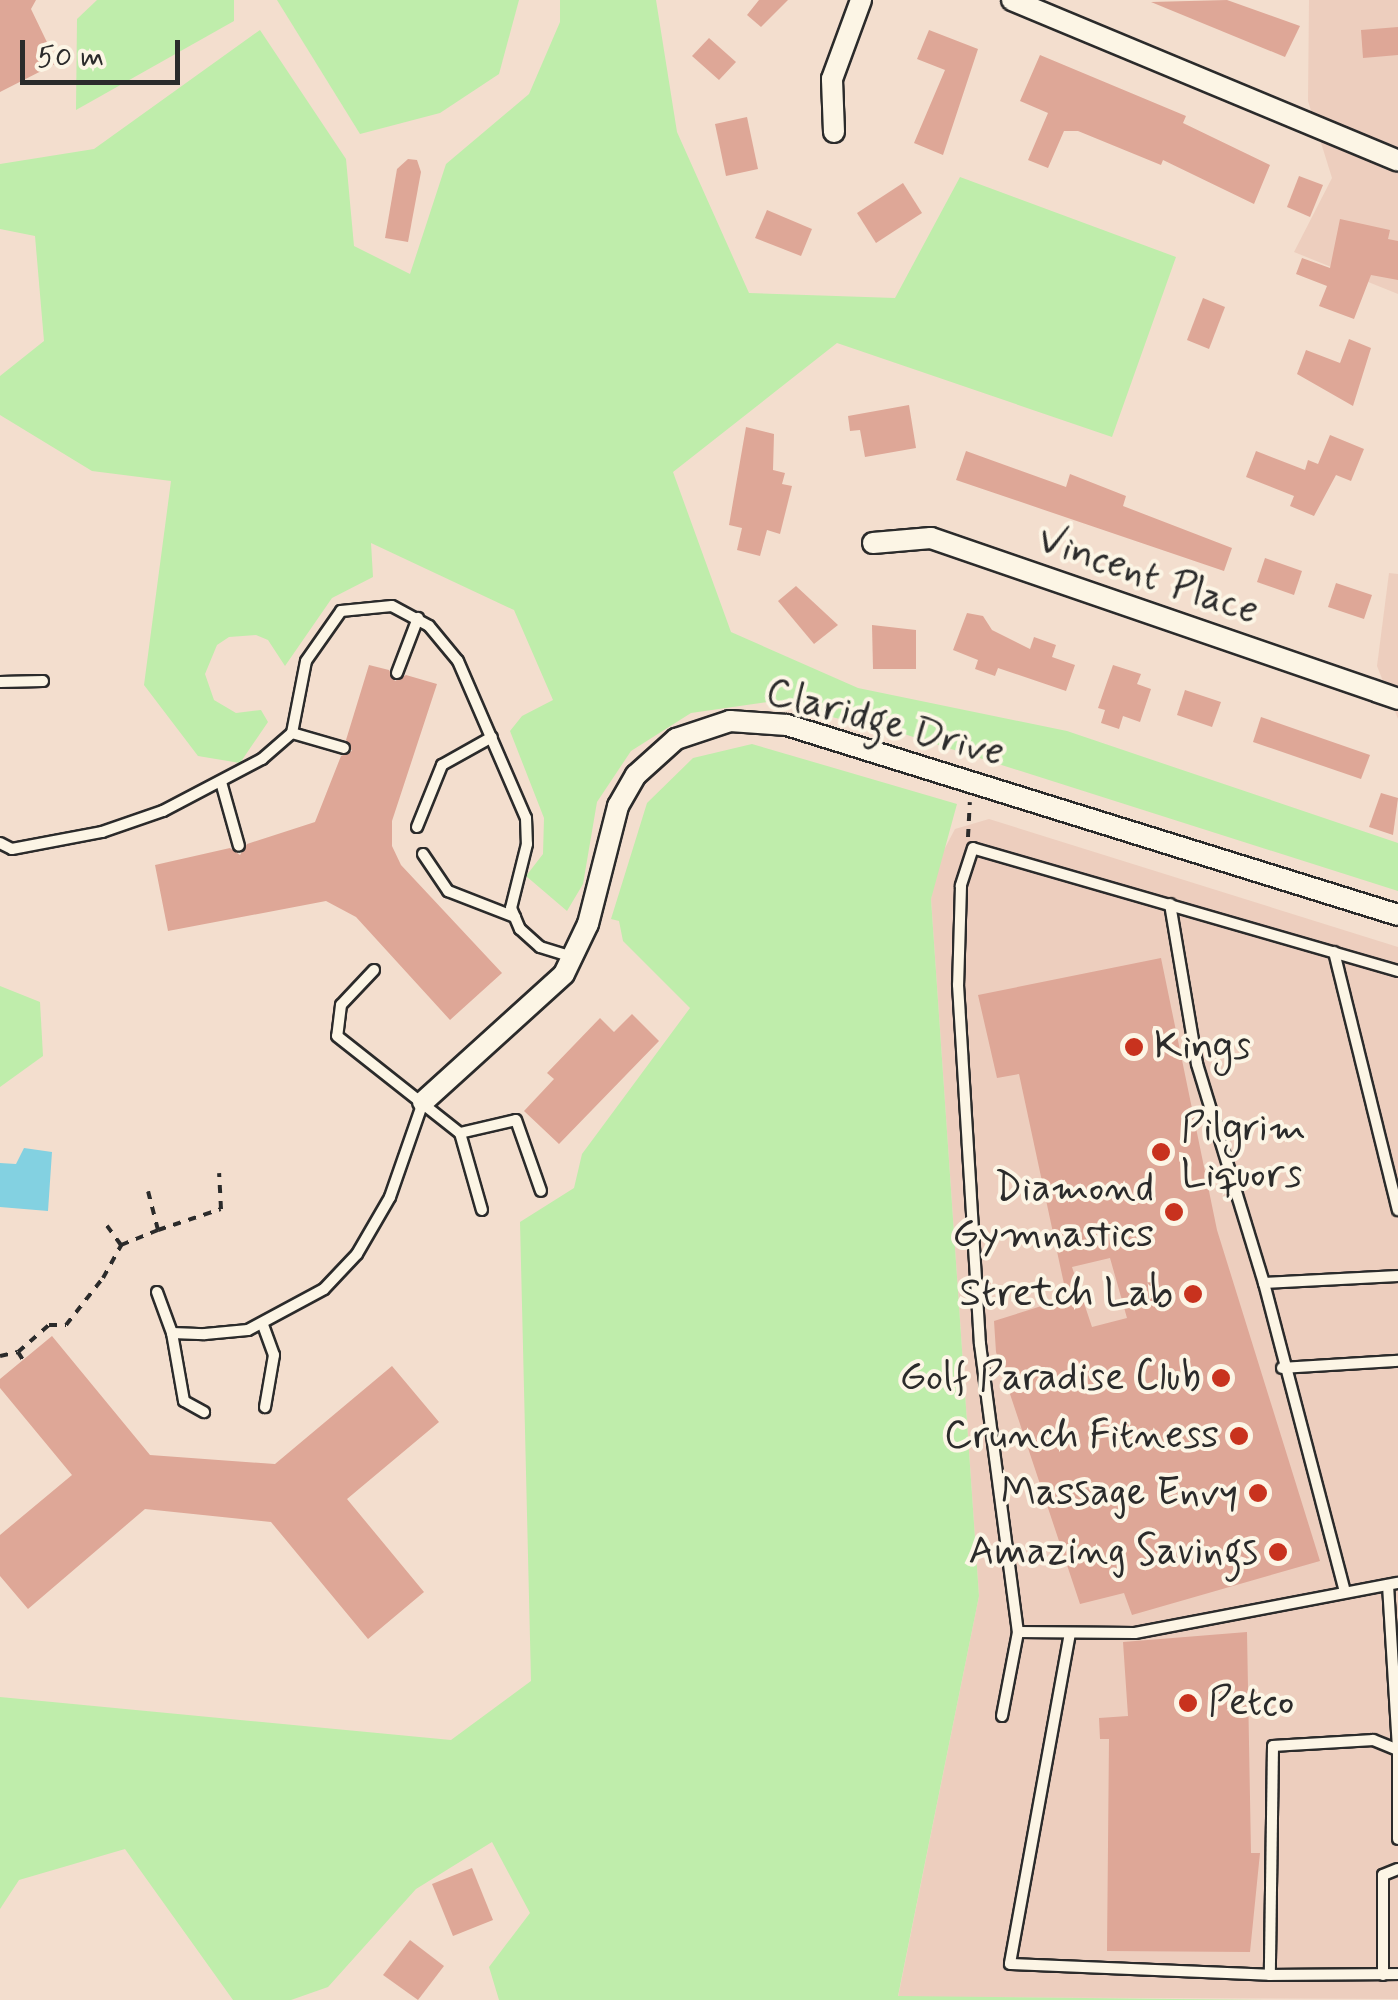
<!DOCTYPE html>
<html>
<head>
<meta charset="utf-8">
<style>
	body { margin:0 }
	#map { position:relative; width:1398px; height:2000px; overflow:hidden; background:#f3dece; font-family:Mynerve,sans-serif }
	div>[style] { position:absolute }
	[style*='--x'] { left:calc(var(--x)*1px); top:calc(var(--y)*1px); width:calc(var(--w)*1px); rotate:calc(var(--a)*1deg) }
	.built>* { inset:0; background:#edcebe }
	.green>* { inset:0; background:#bfedab }
	.water>* { inset:0; background:#83d1e1 }
	.building>* { inset:0; background:#dea797 }
	.path>* { height:4px; margin-top:-2px; transform-origin:0; background:repeating-linear-gradient(90deg,#2b2b2b 0 8px,transparent 0 16px) }
	.roads { filter:drop-shadow(2px 0 #2b2b2b) drop-shadow(-2px 0 #2b2b2b) drop-shadow(0 2px #2b2b2b) drop-shadow(0 -2px #2b2b2b) }
	.service>* { height:10px; margin:-5px; padding:0 5px; transform-origin:5px; border-radius:5px; background:#fcf5e5 }
	.minor>* { height:20px; margin:-10px; padding:0 10px; transform-origin:10px; border-radius:10px; background:#fcf5e5 }
	.dots>* { width:28px; height:28px; translate:-50% -50%; box-sizing:border-box; border:5px solid #fcf5e5; border-radius:50% }
	span { translate:-50% -50%; white-space:nowrap; text-align:center; line-height:1.15; -webkit-text-stroke:8px #fcf5e5; paint-order:stroke }
	.street-label { font-size:40px; color:#2b2b2b }
	.poi-label { font-size:40px; color:#2b2b2b }
	.left { translate:0 -50%; text-align:left }
	.right { translate:-100% -50%; text-align:right }
	.scale { position:absolute; left:20px; top:40px; width:160px; height:45px; box-sizing:border-box; border:5px solid #2b2b2b; border-top:0; padding-left:12px; font-size:30px; line-height:35px; white-space:nowrap; color:#2b2b2b; -webkit-text-stroke:8px #fcf5e5; paint-order:stroke }
</style>
</head>
<body>
<div id="map">
	<div class="built">
		<div style="clip-path:polygon(1309px 0,1398px 0,1398px 294px,1294px 252px,1332px 178px,1308px 101px)"></div>
		<div style="clip-path:polygon(1389px 573px,1398px 574px,1398px 719px,1377px 666px)"></div>
		<div style="clip-path:polygon(989px 819px,1398px 947px,1398px 1999px,898px 1997px,979px 1596px,931px 899px,936px 865px,955px 829px)"></div>
	</div>
	<div class="green">
		<div style="clip-path:polygon(97px 0,234px 0,234px 21px,76px 110px,77px 19px)"></div>
		<div style="clip-path:polygon(277px 0,519px 0,499px 74px,440px 113px,360px 134px)"></div>
		<div style="clip-path:polygon(560px 0,656px 0,677px 132px,749px 293px,895px 298px,960px 177px,1176px 257px,1112px 437px,837px 343px,673px 472px,731px 632px,858px 688px,1067px 731px,1398px 843px,1398px 891px,904px 734px,768px 702px,691px 713px,631px 751px,597px 802px,583px 884px,567px 911px,526px 876px,543px 854px,544px 818px,510px 731px,522px 716px,553px 700px,514px 610px,371px 543px,373px 577px,332px 598px,285px 666px,268px 640px,256px 635px,229px 637px,217px 645px,205px 674px,214px 700px,236px 713px,261px 710px,268px 722px,240px 763px,198px 756px,144px 685px,171px 481px,92px 471px,0 415px,0 376px,44px 341px,35px 236px,0 229px,0 164px,94px 149px,260px 30px,346px 159px,354px 246px,410px 274px,446px 164px,529px 94px,560px 22px)"></div>
		<div style="clip-path:polygon(752px 744px,957px 804px,931px 899px,979px 1596px,898px 1996px,1266px 2000px,499px 2000px,489px 1967px,530px 1913px,492px 1842px,416px 1889px,328px 1987px,291px 2000px,233px 2000px,125px 1849px,19px 1880px,0 1909px,0 1697px,451px 1740px,531px 1681px,520px 1222px,574px 1188px,582px 1154px,690px 1008px,623px 941px,619px 921px,611px 919px,647px 803px,693px 758px)"></div>
		<div style="clip-path:polygon(0 986px,40px 1002px,43px 1056px,0 1087px)"></div>
	</div>
	<div class="water">
		<div style="clip-path:polygon(24px 1148px,52px 1152px,48px 1211px,0 1207px,0 1163px,16px 1164px)"></div>
	</div>
	<div class="building">
		<div style="clip-path:polygon(0 0,36px 0,31px 9px,57px 63px,0 92px)"></div>
		<div style="clip-path:polygon(759px 0,788px 0,761px 27px,747px 15px)"></div>
		<div style="clip-path:polygon(1227px 0,1300px 26px,1285px 57px,1151px 2px)"></div>
		<div style="clip-path:polygon(1398px 27px,1398px 55px,1363px 58px,1361px 30px)"></div>
		<div style="clip-path:polygon(929px 30px,978px 49px,943px 155px,914px 143px,945px 70px,917px 59px)"></div>
		<div style="clip-path:polygon(709px 38px,736px 62px,719px 80px,692px 56px)"></div>
		<div style="clip-path:polygon(1040px 55px,1186px 116px,1183px 123px,1270px 165px,1254px 204px,1163px 160px,1161px 165px,1078px 131px,1064px 131px,1048px 168px,1028px 160px,1048px 113px,1020px 101px)"></div>
		<div style="clip-path:polygon(747px 117px,758px 169px,726px 176px,715px 124px)"></div>
		<div style="clip-path:polygon(408px 159px,417px 160px,421px 172px,408px 242px,385px 238px,397px 169px)"></div>
		<div style="clip-path:polygon(1299px 176px,1323px 185px,1310px 217px,1287px 207px)"></div>
		<div style="clip-path:polygon(903px 183px,922px 213px,876px 243px,857px 213px)"></div>
		<div style="clip-path:polygon(767px 210px,812px 229px,801px 256px,755px 238px)"></div>
		<div style="clip-path:polygon(1340px 219px,1390px 230px,1388px 239px,1398px 241px,1398px 280px,1371px 275px,1354px 319px,1319px 306px,1327px 286px,1296px 274px,1302px 258px,1330px 268px)"></div>
		<div style="clip-path:polygon(1203px 298px,1225px 307px,1209px 349px,1187px 340px)"></div>
		<div style="clip-path:polygon(1349px 339px,1371px 348px,1353px 406px,1297px 374px,1306px 350px,1340px 363px)"></div>
		<div style="clip-path:polygon(909px 405px,916px 448px,865px 457px,860px 430px,850px 431px,848px 416px)"></div>
		<div style="clip-path:polygon(746px 427px,774px 434px,773px 470px,785px 473px,782px 484px,792px 486px,780px 534px,767px 530px,760px 556px,737px 550px,742px 528px,729px 525px)"></div>
		<div style="clip-path:polygon(1330px 435px,1364px 449px,1351px 481px,1336px 475px,1314px 516px,1290px 506px,1294px 496px,1246px 477px,1256px 451px,1305px 470px,1308px 460px,1318px 464px)"></div>
		<div style="clip-path:polygon(966px 451px,1066px 487px,1070px 474px,1126px 496px,1123px 506px,1232px 548px,1224px 571px,956px 480px)"></div>
		<div style="clip-path:polygon(1265px 558px,1302px 571px,1294px 595px,1257px 582px)"></div>
		<div style="clip-path:polygon(1336px 583px,1372px 595px,1364px 619px,1328px 607px)"></div>
		<div style="clip-path:polygon(796px 586px,838px 625px,814px 644px,778px 601px)"></div>
		<div style="clip-path:polygon(967px 613px,983px 616px,992px 630px,1030px 649px,1034px 637px,1056px 645px,1052px 657px,1075px 665px,1066px 691px,998px 668px,995px 676px,975px 669px,978px 660px,953px 650px)"></div>
		<div style="clip-path:polygon(872px 625px,916px 630px,916px 669px,873px 669px)"></div>
		<div style="clip-path:polygon(369px 665px,389px 670px,395px 681px,406px 675px,437px 684px,392px 821px,392px 846px,401px 865px,502px 973px,450px 1020px,356px 917px,326px 901px,168px 931px,155px 865px,230px 848px,240px 855px,247px 844px,315px 822px,341px 756px,352px 751px,346px 740px)"></div>
		<div style="clip-path:polygon(1113px 665px,1141px 674px,1137px 684px,1151px 689px,1140px 722px,1123px 716px,1119px 729px,1101px 723px,1105px 710px,1098px 708px)"></div>
		<div style="clip-path:polygon(1185px 690px,1221px 702px,1212px 727px,1177px 715px)"></div>
		<div style="clip-path:polygon(1261px 717px,1370px 755px,1361px 779px,1253px 742px)"></div>
		<div style="clip-path:polygon(1381px 793px,1398px 798px,1393px 835px,1369px 827px)"></div>
		<div style="clip-path:polygon(evenodd,1161px 958px,1217px 1230px,1320px 1561px,1132px 1615px,1124px 1593px,1080px 1604px,996px 1352px,994px 1321px,1067px 1298px,1019px 1074px,997px 1078px,978px 995px,1161px 958px,1110px 1258px,1127px 1318px,1092px 1327px,1072px 1267px,1110px 1258px)"></div>
		<div style="clip-path:polygon(632px 1014px,659px 1041px,559px 1144px,524px 1111px,554px 1079px,547px 1073px,600px 1018px,614px 1032px)"></div>
		<div style="clip-path:polygon(52px 1336px,150px 1455px,275px 1464px,392px 1366px,439px 1422px,347px 1499px,424px 1592px,368px 1639px,271px 1522px,145px 1509px,28px 1609px,0 1576px,0 1535px,72px 1475px,0 1388px,0 1379px)"></div>
		<div style="clip-path:polygon(1247px 1632px,1251px 1853px,1260px 1853px,1250px 1952px,1107px 1951px,1109px 1739px,1100px 1739px,1099px 1718px,1128px 1716px,1123px 1642px)"></div>
		<div style="clip-path:polygon(472px 1868px,493px 1920px,453px 1936px,432px 1884px)"></div>
		<div style="clip-path:polygon(410px 1940px,444px 1966px,418px 2000px,383px 1975px)"></div>
	</div>
	<div class="path">
		<div style="--x:968;--y:837;--w:35;--a:-87"></div>
		<div style="--x:158;--y:1230;--w:66;--a:-18.4"></div>
		<div style="--x:221;--y:1209;--w:36;--a:-93"></div>
		<div style="--x:121;--y:1245;--w:40;--a:-22"></div>
		<div style="--x:158;--y:1230;--w:40;--a:-104.4"></div>
		<div style="--x:18;--y:1352;--w:41;--a:-41.1"></div>
		<div style="--x:49;--y:1325;--w:17;--a:0"></div>
		<div style="--x:66;--y:1325;--w:60;--a:-51.8"></div>
		<div style="--x:103;--y:1278;--w:38;--a:-61"></div>
		<div style="--x:121;--y:1245;--w:24;--a:-126"></div>
		<div style="--x:0;--y:1356;--w:18;--a:-13"></div>
		<div style="--x:18;--y:1352;--w:9;--a:58"></div>
	</div>
	<div class="roads">
		<div class="service">
			<div style="--x:397;--y:673;--w:59;--a:-69.1"></div>
			<div style="--x:0;--y:682;--w:43;--a:-1.3"></div>
			<div style="--x:292;--y:733;--w:54;--a:16.1"></div>
			<div style="--x:221;--y:782;--w:66;--a:74.3"></div>
			<div style="--x:417;--y:827;--w:67;--a:-68"></div>
			<div style="--x:442;--y:765;--w:57;--a:-29.2"></div>
			<div style="--x:0;--y:843;--w:13;--a:27"></div>
			<div style="--x:12;--y:849;--w:92;--a:-10.7"></div>
			<div style="--x:102;--y:832;--w:65;--a:-19"></div>
			<div style="--x:163;--y:811;--w:112;--a:-27.7"></div>
			<div style="--x:262;--y:759;--w:40;--a:-41"></div>
			<div style="--x:292;--y:733;--w:73;--a:-79"></div>
			<div style="--x:306;--y:661;--w:61;--a:-55"></div>
			<div style="--x:341;--y:611;--w:51;--a:-5.6"></div>
			<div style="--x:392;--y:606;--w:42;--a:28.4"></div>
			<div style="--x:429;--y:626;--w:45;--a:50.4"></div>
			<div style="--x:458;--y:661;--w:171;--a:66.6"></div>
			<div style="--x:526;--y:818;--w:26;--a:88"></div>
			<div style="--x:527;--y:844;--w:66;--a:104"></div>
			<div style="--x:511;--y:908;--w:23;--a:67"></div>
			<div style="--x:520;--y:929;--w:27;--a:42"></div>
			<div style="--x:540;--y:947;--w:34;--a:17"></div>
			<div style="--x:423;--y:854;--w:45;--a:56"></div>
			<div style="--x:448;--y:891;--w:72;--a:21.2"></div>
			<div style="--x:1170;--y:904;--w:162;--a:80.4"></div>
			<div style="--x:1197;--y:1064;--w:229;--a:73"></div>
			<div style="--x:1264;--y:1283;--w:318;--a:75.3"></div>
			<div style="--x:1334;--y:952;--w:266;--a:76.1"></div>
			<div style="--x:374;--y:970;--w:48;--a:133.3"></div>
			<div style="--x:341;--y:1005;--w:31;--a:97"></div>
			<div style="--x:337;--y:1036;--w:157;--a:38.3"></div>
			<div style="--x:460;--y:1133;--w:80;--a:74.1"></div>
			<div style="--x:1398;--y:971;--w:442;--a:-163.9"></div>
			<div style="--x:973;--y:848;--w:40;--a:108"></div>
			<div style="--x:961;--y:886;--w:99;--a:91.7"></div>
			<div style="--x:958;--y:985;--w:360;--a:86.5"></div>
			<div style="--x:980;--y:1344;--w:290;--a:82.5"></div>
			<div style="--x:1018;--y:1632;--w:117;--a:0.5"></div>
			<div style="--x:1135;--y:1633;--w:268;--a:-10.8"></div>
			<div style="--x:460;--y:1133;--w:57;--a:-13.1"></div>
			<div style="--x:516;--y:1120;--w:75;--a:70.6"></div>
			<div style="--x:1264;--y:1283;--w:134;--a:-3"></div>
			<div style="--x:157;--y:1292;--w:44;--a:69.9"></div>
			<div style="--x:172;--y:1333;--w:33;--a:2"></div>
			<div style="--x:205;--y:1334;--w:43;--a:-5.3"></div>
			<div style="--x:248;--y:1330;--w:86;--a:-28.3"></div>
			<div style="--x:324;--y:1289;--w:48;--a:-46.7"></div>
			<div style="--x:357;--y:1254;--w:66;--a:-59.9"></div>
			<div style="--x:390;--y:1197;--w:101;--a:-70.8"></div>
			<div style="--x:263;--y:1325;--w:32;--a:70"></div>
			<div style="--x:274;--y:1355;--w:53;--a:99.8"></div>
			<div style="--x:172;--y:1333;--w:69;--a:80"></div>
			<div style="--x:184;--y:1401;--w:23;--a:29"></div>
			<div style="--x:1282;--y:1368;--w:116;--a:-3.5"></div>
			<div style="--x:1388;--y:1585;--w:163;--a:86.5"></div>
			<div style="--x:1070;--y:1633;--w:336;--a:100.3"></div>
			<div style="--x:1010;--y:1964;--w:260;--a:2.4"></div>
			<div style="--x:1002;--y:1716;--w:86;--a:-79.2"></div>
			<div style="--x:1398;--y:1750;--w:27;--a:-158"></div>
			<div style="--x:1373;--y:1740;--w:100;--a:176.6"></div>
			<div style="--x:1273;--y:1746;--w:229;--a:90.8"></div>
			<div style="--x:1270;--y:1975;--w:128;--a:-0.4"></div>
			<div style="--x:1398;--y:1753;--w:86;--a:90"></div>
			<div style="--x:1383;--y:1975;--w:100;--a:-90"></div>
			<div style="--x:1383;--y:1875;--w:16;--a:-22"></div>
		</div>
		<div class="minor">
			<div style="--x:1012;--y:0;--w:418;--a:22.6"></div>
			<div style="--x:834;--y:132;--w:53;--a:-92.2"></div>
			<div style="--x:832;--y:79;--w:84;--a:-69.8"></div>
			<div style="--x:873;--y:543;--w:58;--a:-4.9"></div>
			<div style="--x:931;--y:538;--w:494;--a:19"></div>
			<div style="--x:423;--y:1102;--w:190;--a:-42.2"></div>
			<div style="--x:564;--y:974;--w:55;--a:-64.4"></div>
			<div style="--x:588;--y:924;--w:122;--a:-75.7"></div>
			<div style="--x:618;--y:806;--w:36;--a:-60"></div>
			<div style="--x:636;--y:775;--w:54;--a:-42"></div>
			<div style="--x:676;--y:739;--w:57;--a:-18.4"></div>
			<div style="--x:730;--y:721;--w:57;--a:4"></div>
			<div style="--x:787;--y:725;--w:640;--a:17.27"></div>
		</div>
	</div>
	<div class="dots">
		<div style="left:1134px;top:1047px;background:#c8321e"></div>
		<div style="left:1161px;top:1152px;background:#c8321e"></div>
		<div style="left:1174px;top:1212px;background:#c8321e"></div>
		<div style="left:1193px;top:1294px;background:#c8321e"></div>
		<div style="left:1221px;top:1378px;background:#c8321e"></div>
		<div style="left:1239px;top:1436px;background:#c8321e"></div>
		<div style="left:1258px;top:1493px;background:#c8321e"></div>
		<div style="left:1278px;top:1552px;background:#c8321e"></div>
		<div style="left:1188px;top:1703px;background:#c8321e"></div>
	</div>
	<div class="street-label">
		<span style="left:1148px;top:576px;rotate:19deg">Vincent Place</span>
		<span style="left:885px;top:723px;rotate:15deg">Claridge Drive</span>
	</div>
	<div class="poi-label">
		<span class="left" style="left:1154px;top:1047px">Kings</span>
		<span class="left" style="left:1181px;top:1152px">Pilgrim<br>Liquors</span>
		<span class="right" style="left:1154px;top:1212px">Diamond<br>Gymnastics</span>
		<span class="right" style="left:1173px;top:1294px">Stretch Lab</span>
		<span class="right" style="left:1201px;top:1378px">Golf Paradise Club</span>
		<span class="right" style="left:1219px;top:1436px">Crunch Fitness</span>
		<span class="right" style="left:1238px;top:1493px">Massage Envy</span>
		<span class="right" style="left:1258px;top:1552px">Amazing Savings</span>
		<span class="left" style="left:1208px;top:1703px">Petco</span>
	</div>
	<div class="scale">50 m</div>
</div>
</body>
</html>
